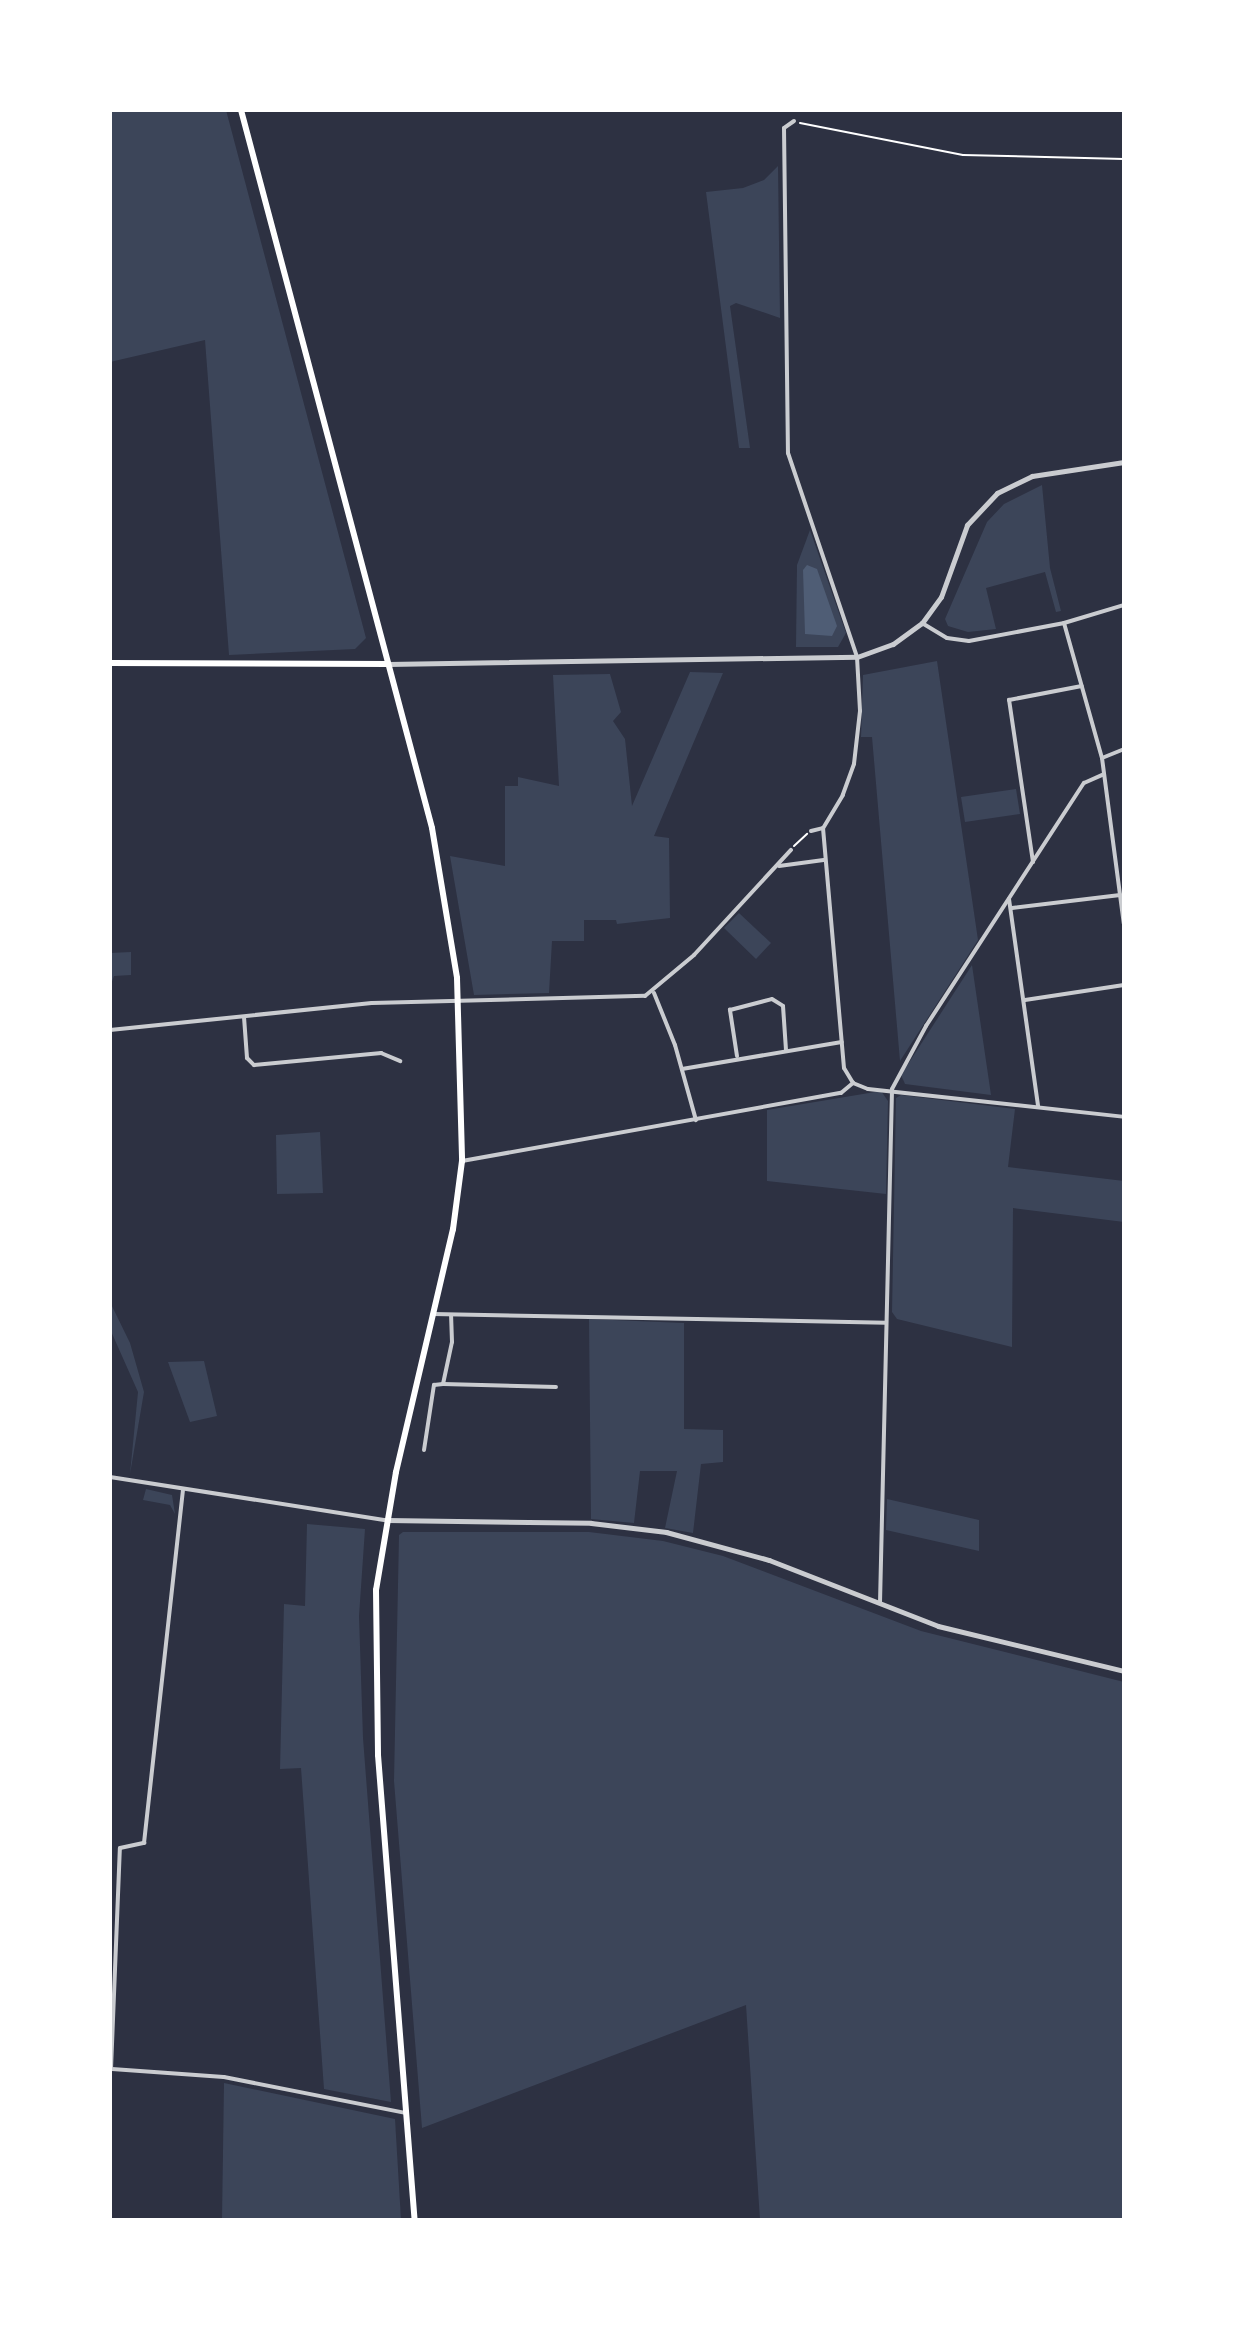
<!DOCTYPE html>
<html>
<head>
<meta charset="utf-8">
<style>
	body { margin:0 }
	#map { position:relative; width:1234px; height:2330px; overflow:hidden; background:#2d3142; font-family:"Sofia Sans Condensed",sans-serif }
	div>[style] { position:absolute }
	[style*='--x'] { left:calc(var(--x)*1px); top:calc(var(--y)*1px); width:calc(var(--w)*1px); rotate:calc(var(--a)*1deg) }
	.green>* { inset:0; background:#3c4559 }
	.water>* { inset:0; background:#4f5d75 }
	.path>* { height:2px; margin:-1px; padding:0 1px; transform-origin:1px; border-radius:1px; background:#fff }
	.minor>* { height:4px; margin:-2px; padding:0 2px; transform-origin:2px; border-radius:2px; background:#caccd0 }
	.tertiary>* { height:5px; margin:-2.5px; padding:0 2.5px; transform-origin:2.5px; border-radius:2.5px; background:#caccd0 }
	.secondary>* { height:6px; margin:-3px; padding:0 3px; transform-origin:3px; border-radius:3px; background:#fff }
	span { translate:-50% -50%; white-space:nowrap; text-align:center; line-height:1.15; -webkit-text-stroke:7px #fff; paint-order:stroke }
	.frame { position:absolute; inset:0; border:112px solid #fff; pointer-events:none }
</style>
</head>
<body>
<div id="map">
	<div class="green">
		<div style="clip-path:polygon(110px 110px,226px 110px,366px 638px,355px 649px,229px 655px,205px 340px,110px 362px)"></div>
		<div style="clip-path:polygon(778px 166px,780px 318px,736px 303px,730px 306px,750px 448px,739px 448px,706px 192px,743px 188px,764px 180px)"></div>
		<div style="clip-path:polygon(1042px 485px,1050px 568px,1061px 611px,1056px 612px,1045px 572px,986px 588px,996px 629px,968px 632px,948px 626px,945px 619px,987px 522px,1004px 504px)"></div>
		<div style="clip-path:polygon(810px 530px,846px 633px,838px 647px,796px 647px,797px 565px)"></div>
		<div style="clip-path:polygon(937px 661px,978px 940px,900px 1061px,872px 737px,861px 737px,863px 675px)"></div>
		<div style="clip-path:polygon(690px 672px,723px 673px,654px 836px,669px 838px,670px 918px,617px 924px,616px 920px,584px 920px,584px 941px,552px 941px,549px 993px,474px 995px,450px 856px,505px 866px,505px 786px,518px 786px,518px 777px,559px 786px,553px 675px,610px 674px,621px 712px,613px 721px,625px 739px,632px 806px)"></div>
		<div style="clip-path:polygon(1016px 789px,1020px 814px,965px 822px,961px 797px)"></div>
		<div style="clip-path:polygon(739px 913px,771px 943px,756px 959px,724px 928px)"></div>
		<div style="clip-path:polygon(131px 952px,131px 975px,114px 976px,110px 987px,110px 953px)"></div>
		<div style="clip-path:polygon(972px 965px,991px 1095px,905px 1084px,901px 1075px)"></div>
		<div style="clip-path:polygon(881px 1091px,888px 1101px,886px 1194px,767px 1181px,767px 1110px)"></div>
		<div style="clip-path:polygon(901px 1095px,1015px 1109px,1008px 1167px,1124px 1181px,1124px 1222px,1013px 1208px,1012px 1347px,897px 1319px,892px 1312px,896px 1098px)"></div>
		<div style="clip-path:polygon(320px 1132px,323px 1193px,277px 1194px,276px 1135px)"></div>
		<div style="clip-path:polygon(110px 1302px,130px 1343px,144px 1392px,130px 1474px,138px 1392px,110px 1329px)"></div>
		<div style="clip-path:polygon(589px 1319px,684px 1323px,684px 1429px,723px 1430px,723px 1462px,701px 1464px,693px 1533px,665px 1528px,677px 1471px,640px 1471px,634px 1523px,591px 1519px)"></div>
		<div style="clip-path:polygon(204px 1361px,217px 1416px,190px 1422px,168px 1362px)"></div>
		<div style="clip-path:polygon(146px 1489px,172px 1495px,175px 1514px,170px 1505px,143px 1500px)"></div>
		<div style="clip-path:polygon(887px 1499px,979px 1520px,979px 1551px,886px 1530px)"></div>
		<div style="clip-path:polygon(307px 1524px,365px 1529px,359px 1616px,363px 1738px,391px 2102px,324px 2089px,301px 1768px,280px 1769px,284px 1604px,305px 1606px)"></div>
		<div style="clip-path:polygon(403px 1532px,589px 1532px,663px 1541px,723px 1556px,921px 1631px,1124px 1682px,1124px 2220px,760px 2220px,746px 2005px,422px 2128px,394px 1781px,399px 1535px)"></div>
		<div style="clip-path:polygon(224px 2083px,395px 2119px,401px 2220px,222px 2220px)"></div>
	</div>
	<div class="water">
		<div style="clip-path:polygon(807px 565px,817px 569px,837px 626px,832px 636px,805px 634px,803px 570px)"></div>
	</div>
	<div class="path">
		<div style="--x:800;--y:123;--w:166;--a:11.1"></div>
		<div style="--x:963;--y:155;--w:161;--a:1.4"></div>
		<div style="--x:794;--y:846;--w:18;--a:-43"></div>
	</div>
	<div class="minor">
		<div style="--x:794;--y:121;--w:12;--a:145"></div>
		<div style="--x:784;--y:128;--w:325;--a:89.3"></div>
		<div style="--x:788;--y:453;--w:215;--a:71.3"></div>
		<div style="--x:857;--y:657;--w:54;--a:86.8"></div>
		<div style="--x:860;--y:711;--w:53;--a:96.5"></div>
		<div style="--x:854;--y:764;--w:33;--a:110"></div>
		<div style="--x:843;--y:795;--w:39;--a:121"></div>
		<div style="--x:823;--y:828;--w:241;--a:85"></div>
		<div style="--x:844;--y:1068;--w:17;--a:59"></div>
		<div style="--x:922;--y:623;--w:29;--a:31"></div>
		<div style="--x:947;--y:638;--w:22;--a:8"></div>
		<div style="--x:969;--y:641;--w:97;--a:-10.7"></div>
		<div style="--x:1064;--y:623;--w:63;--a:-16.7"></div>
		<div style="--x:1064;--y:623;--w:140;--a:74.3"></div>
		<div style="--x:1102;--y:758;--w:167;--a:82.5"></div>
		<div style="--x:1102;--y:758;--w:24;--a:-22"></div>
		<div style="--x:811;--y:831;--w:12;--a:-14"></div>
		<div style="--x:1033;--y:862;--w:164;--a:-98.4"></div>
		<div style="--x:1009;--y:700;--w:74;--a:-10.9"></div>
		<div style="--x:779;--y:866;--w:45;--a:-7.6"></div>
		<div style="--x:1009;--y:899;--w:209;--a:82"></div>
		<div style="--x:1012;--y:908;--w:109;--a:-6.9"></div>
		<div style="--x:654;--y:993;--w:56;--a:68"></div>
		<div style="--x:675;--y:1045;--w:78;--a:74.4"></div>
		<div style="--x:1025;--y:1000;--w:100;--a:-8.6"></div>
		<div style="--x:244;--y:1017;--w:41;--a:85.8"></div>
		<div style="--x:247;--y:1058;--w:10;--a:45"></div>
		<div style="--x:254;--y:1065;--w:128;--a:-5.4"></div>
		<div style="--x:381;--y:1053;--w:21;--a:23"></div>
		<div style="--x:110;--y:1030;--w:263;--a:-5.9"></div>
		<div style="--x:372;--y:1003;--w:273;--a:-1.5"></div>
		<div style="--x:645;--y:996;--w:64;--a:-39.9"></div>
		<div style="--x:694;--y:955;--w:143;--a:-47.3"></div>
		<div style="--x:737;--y:1056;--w:47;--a:-98.7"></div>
		<div style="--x:730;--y:1010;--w:43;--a:-14.7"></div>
		<div style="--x:772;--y:999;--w:13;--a:32"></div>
		<div style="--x:783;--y:1006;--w:44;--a:86.1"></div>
		<div style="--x:682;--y:1069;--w:162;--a:-9.6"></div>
		<div style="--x:462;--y:1161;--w:385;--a:-10.2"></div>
		<div style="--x:841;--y:1093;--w:16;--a:-40"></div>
		<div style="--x:853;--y:1083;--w:16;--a:22"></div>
		<div style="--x:868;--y:1089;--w:258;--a:6.2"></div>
		<div style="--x:433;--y:1314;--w:453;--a:1.1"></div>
		<div style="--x:443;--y:1384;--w:113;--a:1.5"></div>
		<div style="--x:424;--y:1450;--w:66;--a:-81.3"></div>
		<div style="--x:434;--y:1385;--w:9;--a:-6"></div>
		<div style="--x:443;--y:1384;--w:43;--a:-77.9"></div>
		<div style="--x:452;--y:1342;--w:27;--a:-92"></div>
		<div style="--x:110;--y:1477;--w:279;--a:8.9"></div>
		<div style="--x:880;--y:1603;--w:514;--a:-88.66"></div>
		<div style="--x:892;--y:1089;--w:72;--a:-61.6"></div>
		<div style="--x:926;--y:1026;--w:290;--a:-57"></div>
		<div style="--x:1084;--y:783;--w:20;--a:-24"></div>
		<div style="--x:111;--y:2069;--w:221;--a:-87.7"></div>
		<div style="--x:120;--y:1848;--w:25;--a:-12"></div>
		<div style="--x:144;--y:1843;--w:355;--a:-83.7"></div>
		<div style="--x:112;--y:2069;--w:112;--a:4.1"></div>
		<div style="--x:224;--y:2077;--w:186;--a:11.2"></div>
	</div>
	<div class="tertiary">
		<div style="--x:388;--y:664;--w:469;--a:-0.9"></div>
		<div style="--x:857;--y:657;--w:38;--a:-20"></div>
		<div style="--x:893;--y:644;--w:36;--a:-36"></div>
		<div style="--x:922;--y:623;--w:32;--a:-54"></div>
		<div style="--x:941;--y:597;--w:77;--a:-70.1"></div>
		<div style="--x:967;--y:525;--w:44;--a:-46.8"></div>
		<div style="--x:997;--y:493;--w:39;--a:-26"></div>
		<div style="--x:1032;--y:476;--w:93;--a:-8.7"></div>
		<div style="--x:387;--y:1520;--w:204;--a:0.8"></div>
		<div style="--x:591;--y:1523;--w:76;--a:6.8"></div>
		<div style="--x:666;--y:1532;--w:107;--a:15.2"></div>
		<div style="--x:769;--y:1560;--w:181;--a:21.3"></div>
		<div style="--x:938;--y:1626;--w:191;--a:13.6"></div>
	</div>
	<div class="secondary">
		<div style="--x:241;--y:110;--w:743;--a:75.1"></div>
		<div style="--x:432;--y:828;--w:152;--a:80.5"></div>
		<div style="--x:457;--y:978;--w:183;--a:88.4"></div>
		<div style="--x:462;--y:1161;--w:69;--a:97.5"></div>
		<div style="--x:453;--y:1229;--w:250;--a:103.2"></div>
		<div style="--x:396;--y:1472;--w:120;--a:99.6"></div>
		<div style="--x:376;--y:1590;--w:165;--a:89.3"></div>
		<div style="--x:378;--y:1755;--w:466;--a:85.5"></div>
		<div style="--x:110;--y:663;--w:278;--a:0.2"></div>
	</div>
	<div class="frame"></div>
</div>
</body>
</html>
